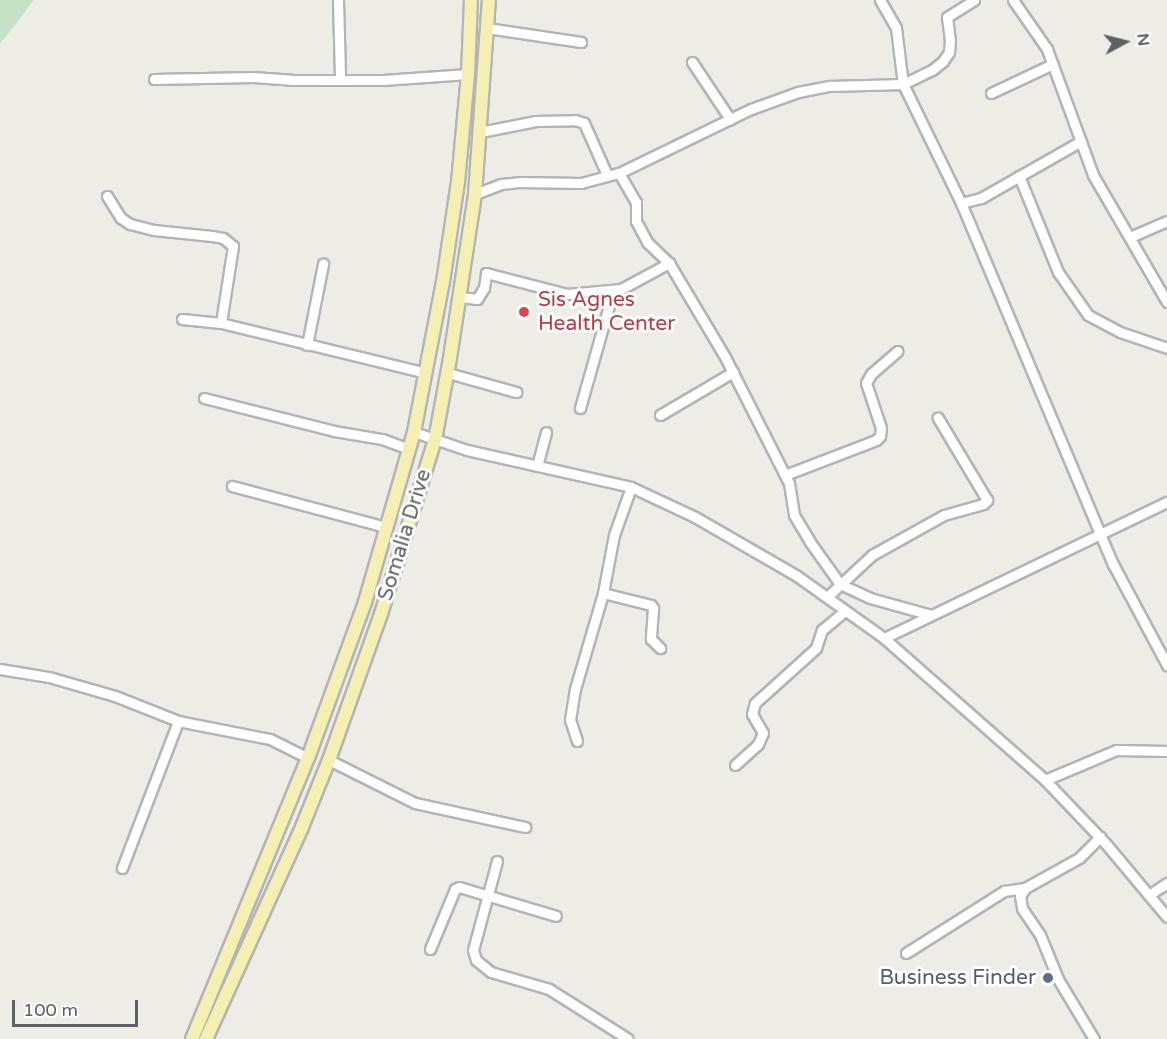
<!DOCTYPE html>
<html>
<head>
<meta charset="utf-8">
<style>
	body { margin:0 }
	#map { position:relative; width:1167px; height:1039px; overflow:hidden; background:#edece5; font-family:"Varela Round",sans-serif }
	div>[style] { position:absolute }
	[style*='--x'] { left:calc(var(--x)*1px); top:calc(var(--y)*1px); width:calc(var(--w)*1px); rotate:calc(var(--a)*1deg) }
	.green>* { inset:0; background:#c5e2c6 }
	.roads { filter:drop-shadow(2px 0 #b2b5b8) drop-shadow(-2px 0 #b2b5b8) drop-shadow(0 2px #b2b5b8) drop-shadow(0 -2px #b2b5b8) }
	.minor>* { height:9px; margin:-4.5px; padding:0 4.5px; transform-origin:4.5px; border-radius:4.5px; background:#fff }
	.major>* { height:12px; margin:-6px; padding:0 6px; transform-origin:6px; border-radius:6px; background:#f6efb2 }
	.dots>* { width:16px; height:16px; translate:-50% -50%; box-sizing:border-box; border:3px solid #fff; border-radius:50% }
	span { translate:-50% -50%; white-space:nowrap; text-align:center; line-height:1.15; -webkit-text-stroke:6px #fff; paint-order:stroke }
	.health-label { font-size:21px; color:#be3a42 }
	.left { translate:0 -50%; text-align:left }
	.street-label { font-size:21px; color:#5d6064 }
	.service-label { font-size:21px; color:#4e5e75 }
	.right { translate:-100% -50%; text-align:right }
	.north { position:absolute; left:1095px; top:12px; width:60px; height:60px; -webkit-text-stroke:4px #fff; paint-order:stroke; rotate:83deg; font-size:16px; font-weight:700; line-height:24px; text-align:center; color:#5d6064 }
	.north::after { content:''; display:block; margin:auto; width:21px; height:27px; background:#5d6064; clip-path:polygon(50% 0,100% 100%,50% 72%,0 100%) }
	.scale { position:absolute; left:12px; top:1000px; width:126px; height:27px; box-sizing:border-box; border:3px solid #5d6064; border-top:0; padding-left:8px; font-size:18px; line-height:21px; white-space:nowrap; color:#5d6064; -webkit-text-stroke:4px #fff; paint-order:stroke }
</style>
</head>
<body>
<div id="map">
	<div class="green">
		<div style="clip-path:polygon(0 0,34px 0,0 44px)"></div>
	</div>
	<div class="roads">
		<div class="minor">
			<div style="--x:338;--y:0;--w:79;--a:88.5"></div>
			<div style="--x:880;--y:0;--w:32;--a:60"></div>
			<div style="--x:896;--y:28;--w:56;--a:82.9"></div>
			<div style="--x:903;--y:84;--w:132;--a:64"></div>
			<div style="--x:961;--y:203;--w:392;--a:67.2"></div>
			<div style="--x:1113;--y:564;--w:115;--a:61.9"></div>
			<div style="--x:1013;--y:0;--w:60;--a:55.2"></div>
			<div style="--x:1047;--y:49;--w:134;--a:69.9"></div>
			<div style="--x:1093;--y:175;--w:147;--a:59.8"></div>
			<div style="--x:487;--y:28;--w:95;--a:8.5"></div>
			<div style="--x:692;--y:62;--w:69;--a:56.3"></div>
			<div style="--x:154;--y:79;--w:99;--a:-1.2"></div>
			<div style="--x:253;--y:77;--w:39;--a:4"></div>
			<div style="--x:292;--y:80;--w:91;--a:0"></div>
			<div style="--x:383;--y:80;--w:85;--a:-4"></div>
			<div style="--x:991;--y:93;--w:68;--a:-25.1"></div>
			<div style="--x:480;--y:132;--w:57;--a:-11.1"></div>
			<div style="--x:536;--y:121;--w:39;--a:-1"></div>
			<div style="--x:575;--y:120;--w:9;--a:18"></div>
			<div style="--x:584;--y:123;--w:57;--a:66.1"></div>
			<div style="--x:619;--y:173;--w:34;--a:60"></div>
			<div style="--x:636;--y:202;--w:19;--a:90"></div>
			<div style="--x:636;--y:221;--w:24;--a:62"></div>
			<div style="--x:647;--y:242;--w:30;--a:44"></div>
			<div style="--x:669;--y:263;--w:109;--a:59.2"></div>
			<div style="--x:725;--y:357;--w:141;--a:63.1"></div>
			<div style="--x:789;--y:483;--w:32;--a:81"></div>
			<div style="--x:794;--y:515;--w:31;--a:59"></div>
			<div style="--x:810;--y:542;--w:52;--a:54.5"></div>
			<div style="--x:840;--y:584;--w:33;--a:25"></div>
			<div style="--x:870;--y:598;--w:63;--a:15.6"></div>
			<div style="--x:1019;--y:176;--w:104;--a:67.9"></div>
			<div style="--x:1058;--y:272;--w:52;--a:55.1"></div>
			<div style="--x:1088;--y:315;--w:36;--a:28"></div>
			<div style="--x:1120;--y:332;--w:50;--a:18.8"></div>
			<div style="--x:475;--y:194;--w:28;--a:-21"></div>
			<div style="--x:501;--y:184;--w:18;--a:-6"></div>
			<div style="--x:519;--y:182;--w:62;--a:0.9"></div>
			<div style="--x:581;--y:183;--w:39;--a:-15"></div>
			<div style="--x:619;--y:173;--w:147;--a:-25.9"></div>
			<div style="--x:751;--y:109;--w:50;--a:-19.9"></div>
			<div style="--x:798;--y:92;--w:33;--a:-11"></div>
			<div style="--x:830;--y:86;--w:73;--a:-1.6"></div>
			<div style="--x:903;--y:84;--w:32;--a:-26"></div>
			<div style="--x:932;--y:70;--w:14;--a:-39"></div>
			<div style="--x:943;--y:61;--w:11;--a:-56"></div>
			<div style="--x:949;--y:52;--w:11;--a:-85"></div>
			<div style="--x:950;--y:41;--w:24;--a:-97"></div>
			<div style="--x:947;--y:17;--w:32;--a:-32"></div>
			<div style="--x:107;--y:196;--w:26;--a:58"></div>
			<div style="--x:121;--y:218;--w:11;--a:34"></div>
			<div style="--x:130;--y:224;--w:25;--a:14"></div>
			<div style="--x:154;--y:230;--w:58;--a:5.9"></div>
			<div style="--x:212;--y:236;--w:11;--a:10"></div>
			<div style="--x:223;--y:238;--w:13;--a:39"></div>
			<div style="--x:233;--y:246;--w:78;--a:98.9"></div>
			<div style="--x:961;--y:203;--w:21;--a:-14"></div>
			<div style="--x:981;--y:198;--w:115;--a:-29.7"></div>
			<div style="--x:1130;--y:237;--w:40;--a:-23.4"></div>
			<div style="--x:460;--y:297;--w:17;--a:7"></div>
			<div style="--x:477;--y:299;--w:13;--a:-58"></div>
			<div style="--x:484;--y:288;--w:15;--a:-82"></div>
			<div style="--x:486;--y:273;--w:84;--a:14.5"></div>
			<div style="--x:567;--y:294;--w:54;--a:-5.3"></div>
			<div style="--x:621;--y:289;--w:55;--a:-28.4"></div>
			<div style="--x:182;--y:319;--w:39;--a:6"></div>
			<div style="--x:221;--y:323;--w:211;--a:13.7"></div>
			<div style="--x:307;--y:345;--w:83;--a:-78.8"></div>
			<div style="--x:448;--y:373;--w:71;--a:15.6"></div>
			<div style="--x:204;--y:398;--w:134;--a:14.2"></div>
			<div style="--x:334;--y:431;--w:49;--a:9.5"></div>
			<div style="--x:382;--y:439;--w:29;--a:20"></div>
			<div style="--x:580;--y:408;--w:122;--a:-74.2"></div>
			<div style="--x:660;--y:415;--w:85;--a:-30.5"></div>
			<div style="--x:414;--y:432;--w:56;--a:18.8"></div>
			<div style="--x:467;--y:450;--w:168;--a:12.7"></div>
			<div style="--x:631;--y:487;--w:71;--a:25.1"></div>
			<div style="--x:695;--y:517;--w:118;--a:30"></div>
			<div style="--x:797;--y:576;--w:107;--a:35.5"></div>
			<div style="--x:884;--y:638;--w:215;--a:41.4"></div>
			<div style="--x:1045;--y:780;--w:88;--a:46.4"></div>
			<div style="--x:1106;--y:844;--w:95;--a:50.1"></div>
			<div style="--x:537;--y:466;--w:35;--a:-75"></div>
			<div style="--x:785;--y:475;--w:97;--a:-21"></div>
			<div style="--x:876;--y:440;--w:6;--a:-45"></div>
			<div style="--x:880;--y:436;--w:8;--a:-83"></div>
			<div style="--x:881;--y:428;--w:47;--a:-108.4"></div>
			<div style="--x:866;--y:383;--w:10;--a:-61"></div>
			<div style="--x:871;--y:374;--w:35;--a:-41"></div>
			<div style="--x:232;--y:486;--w:159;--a:14.9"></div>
			<div style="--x:603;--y:593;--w:49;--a:14"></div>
			<div style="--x:651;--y:605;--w:4;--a:56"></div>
			<div style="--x:653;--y:608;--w:31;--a:94"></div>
			<div style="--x:651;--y:639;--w:13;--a:45"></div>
			<div style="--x:827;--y:597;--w:62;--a:-43"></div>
			<div style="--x:872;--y:555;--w:82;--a:-29.1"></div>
			<div style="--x:944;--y:515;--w:41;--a:-15.8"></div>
			<div style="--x:983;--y:504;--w:6;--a:-45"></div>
			<div style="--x:987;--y:500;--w:96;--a:-120.9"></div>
			<div style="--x:884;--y:638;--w:314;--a:-25.7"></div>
			<div style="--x:0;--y:669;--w:50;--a:9.3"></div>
			<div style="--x:49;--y:677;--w:69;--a:16.1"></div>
			<div style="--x:115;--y:696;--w:68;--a:21.6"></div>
			<div style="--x:178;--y:721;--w:94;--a:11.1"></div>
			<div style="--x:270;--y:739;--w:42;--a:26.6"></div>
			<div style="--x:577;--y:741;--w:22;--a:-108"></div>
			<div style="--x:570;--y:720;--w:31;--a:-81"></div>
			<div style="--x:575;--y:689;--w:100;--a:-73.7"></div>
			<div style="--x:603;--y:593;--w:59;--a:-79.3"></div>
			<div style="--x:614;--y:535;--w:51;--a:-70.5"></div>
			<div style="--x:329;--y:760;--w:96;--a:26.6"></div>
			<div style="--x:415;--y:803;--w:113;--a:12.3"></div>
			<div style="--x:735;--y:765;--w:31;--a:-42"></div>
			<div style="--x:758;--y:744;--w:12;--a:-66"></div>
			<div style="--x:763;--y:733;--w:22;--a:-120"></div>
			<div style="--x:752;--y:714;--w:11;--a:-75"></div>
			<div style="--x:755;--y:703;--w:82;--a:-42"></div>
			<div style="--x:816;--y:648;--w:19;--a:-72"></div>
			<div style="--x:822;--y:630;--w:30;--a:-40"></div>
			<div style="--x:1045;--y:780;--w:77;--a:-22.9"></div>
			<div style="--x:1116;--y:750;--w:51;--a:1.1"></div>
			<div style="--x:497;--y:861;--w:92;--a:105.1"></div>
			<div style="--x:473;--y:950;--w:10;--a:73"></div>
			<div style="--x:476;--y:960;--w:19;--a:39"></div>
			<div style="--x:491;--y:972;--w:60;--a:16.3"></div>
			<div style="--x:549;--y:989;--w:93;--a:32.3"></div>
			<div style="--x:122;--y:868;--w:157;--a:-69.1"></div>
			<div style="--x:1149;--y:895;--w:22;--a:-34"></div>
			<div style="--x:430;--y:949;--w:65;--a:-67.4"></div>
			<div style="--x:455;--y:889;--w:4;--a:-27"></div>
			<div style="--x:459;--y:887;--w:101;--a:16.6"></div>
			<div style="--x:906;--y:953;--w:116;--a:-32.3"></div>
			<div style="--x:1004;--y:891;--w:21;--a:-8"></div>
			<div style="--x:1094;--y:1039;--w:70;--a:-121"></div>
			<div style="--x:1058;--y:979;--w:48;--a:-112.2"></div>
			<div style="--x:1040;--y:935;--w:32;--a:-124"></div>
			<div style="--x:1022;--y:908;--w:12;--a:-99"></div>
			<div style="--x:1020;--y:896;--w:9;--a:-58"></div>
			<div style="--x:1025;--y:888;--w:62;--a:-29.1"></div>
			<div style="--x:1079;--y:858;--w:30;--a:-45"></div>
		</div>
		<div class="major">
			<div style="--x:192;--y:1039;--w:304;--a:-67.6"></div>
			<div style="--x:308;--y:758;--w:166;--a:-69.9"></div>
			<div style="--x:365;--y:602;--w:177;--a:-73.9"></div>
			<div style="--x:414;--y:432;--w:153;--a:-79.1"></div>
			<div style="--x:443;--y:282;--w:101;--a:-81.5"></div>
			<div style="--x:458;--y:182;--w:108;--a:-84.7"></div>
			<div style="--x:468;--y:74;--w:74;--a:-87.7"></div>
			<div style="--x:206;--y:1039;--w:233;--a:-65.6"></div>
			<div style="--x:302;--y:827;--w:72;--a:-68.1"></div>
			<div style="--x:329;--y:760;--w:155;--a:-70.4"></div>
			<div style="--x:381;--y:614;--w:182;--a:-72.8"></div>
			<div style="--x:435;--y:440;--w:83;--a:-79.6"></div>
			<div style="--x:450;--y:358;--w:166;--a:-81.3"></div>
			<div style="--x:475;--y:194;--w:195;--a:-85.9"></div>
		</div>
	</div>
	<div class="dots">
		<div style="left:524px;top:312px;background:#e0444e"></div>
		<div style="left:1048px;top:978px;background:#5c6f8a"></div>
	</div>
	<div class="health-label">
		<span class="left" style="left:538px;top:312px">Sis Agnes<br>Health Center</span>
	</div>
	<div class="street-label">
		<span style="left:405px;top:535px;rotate:-73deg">Somalia Drive</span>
	</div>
	<div class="service-label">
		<span class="right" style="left:1036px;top:978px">Business Finder</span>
	</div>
	<div class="north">N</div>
	<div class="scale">100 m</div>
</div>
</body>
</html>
